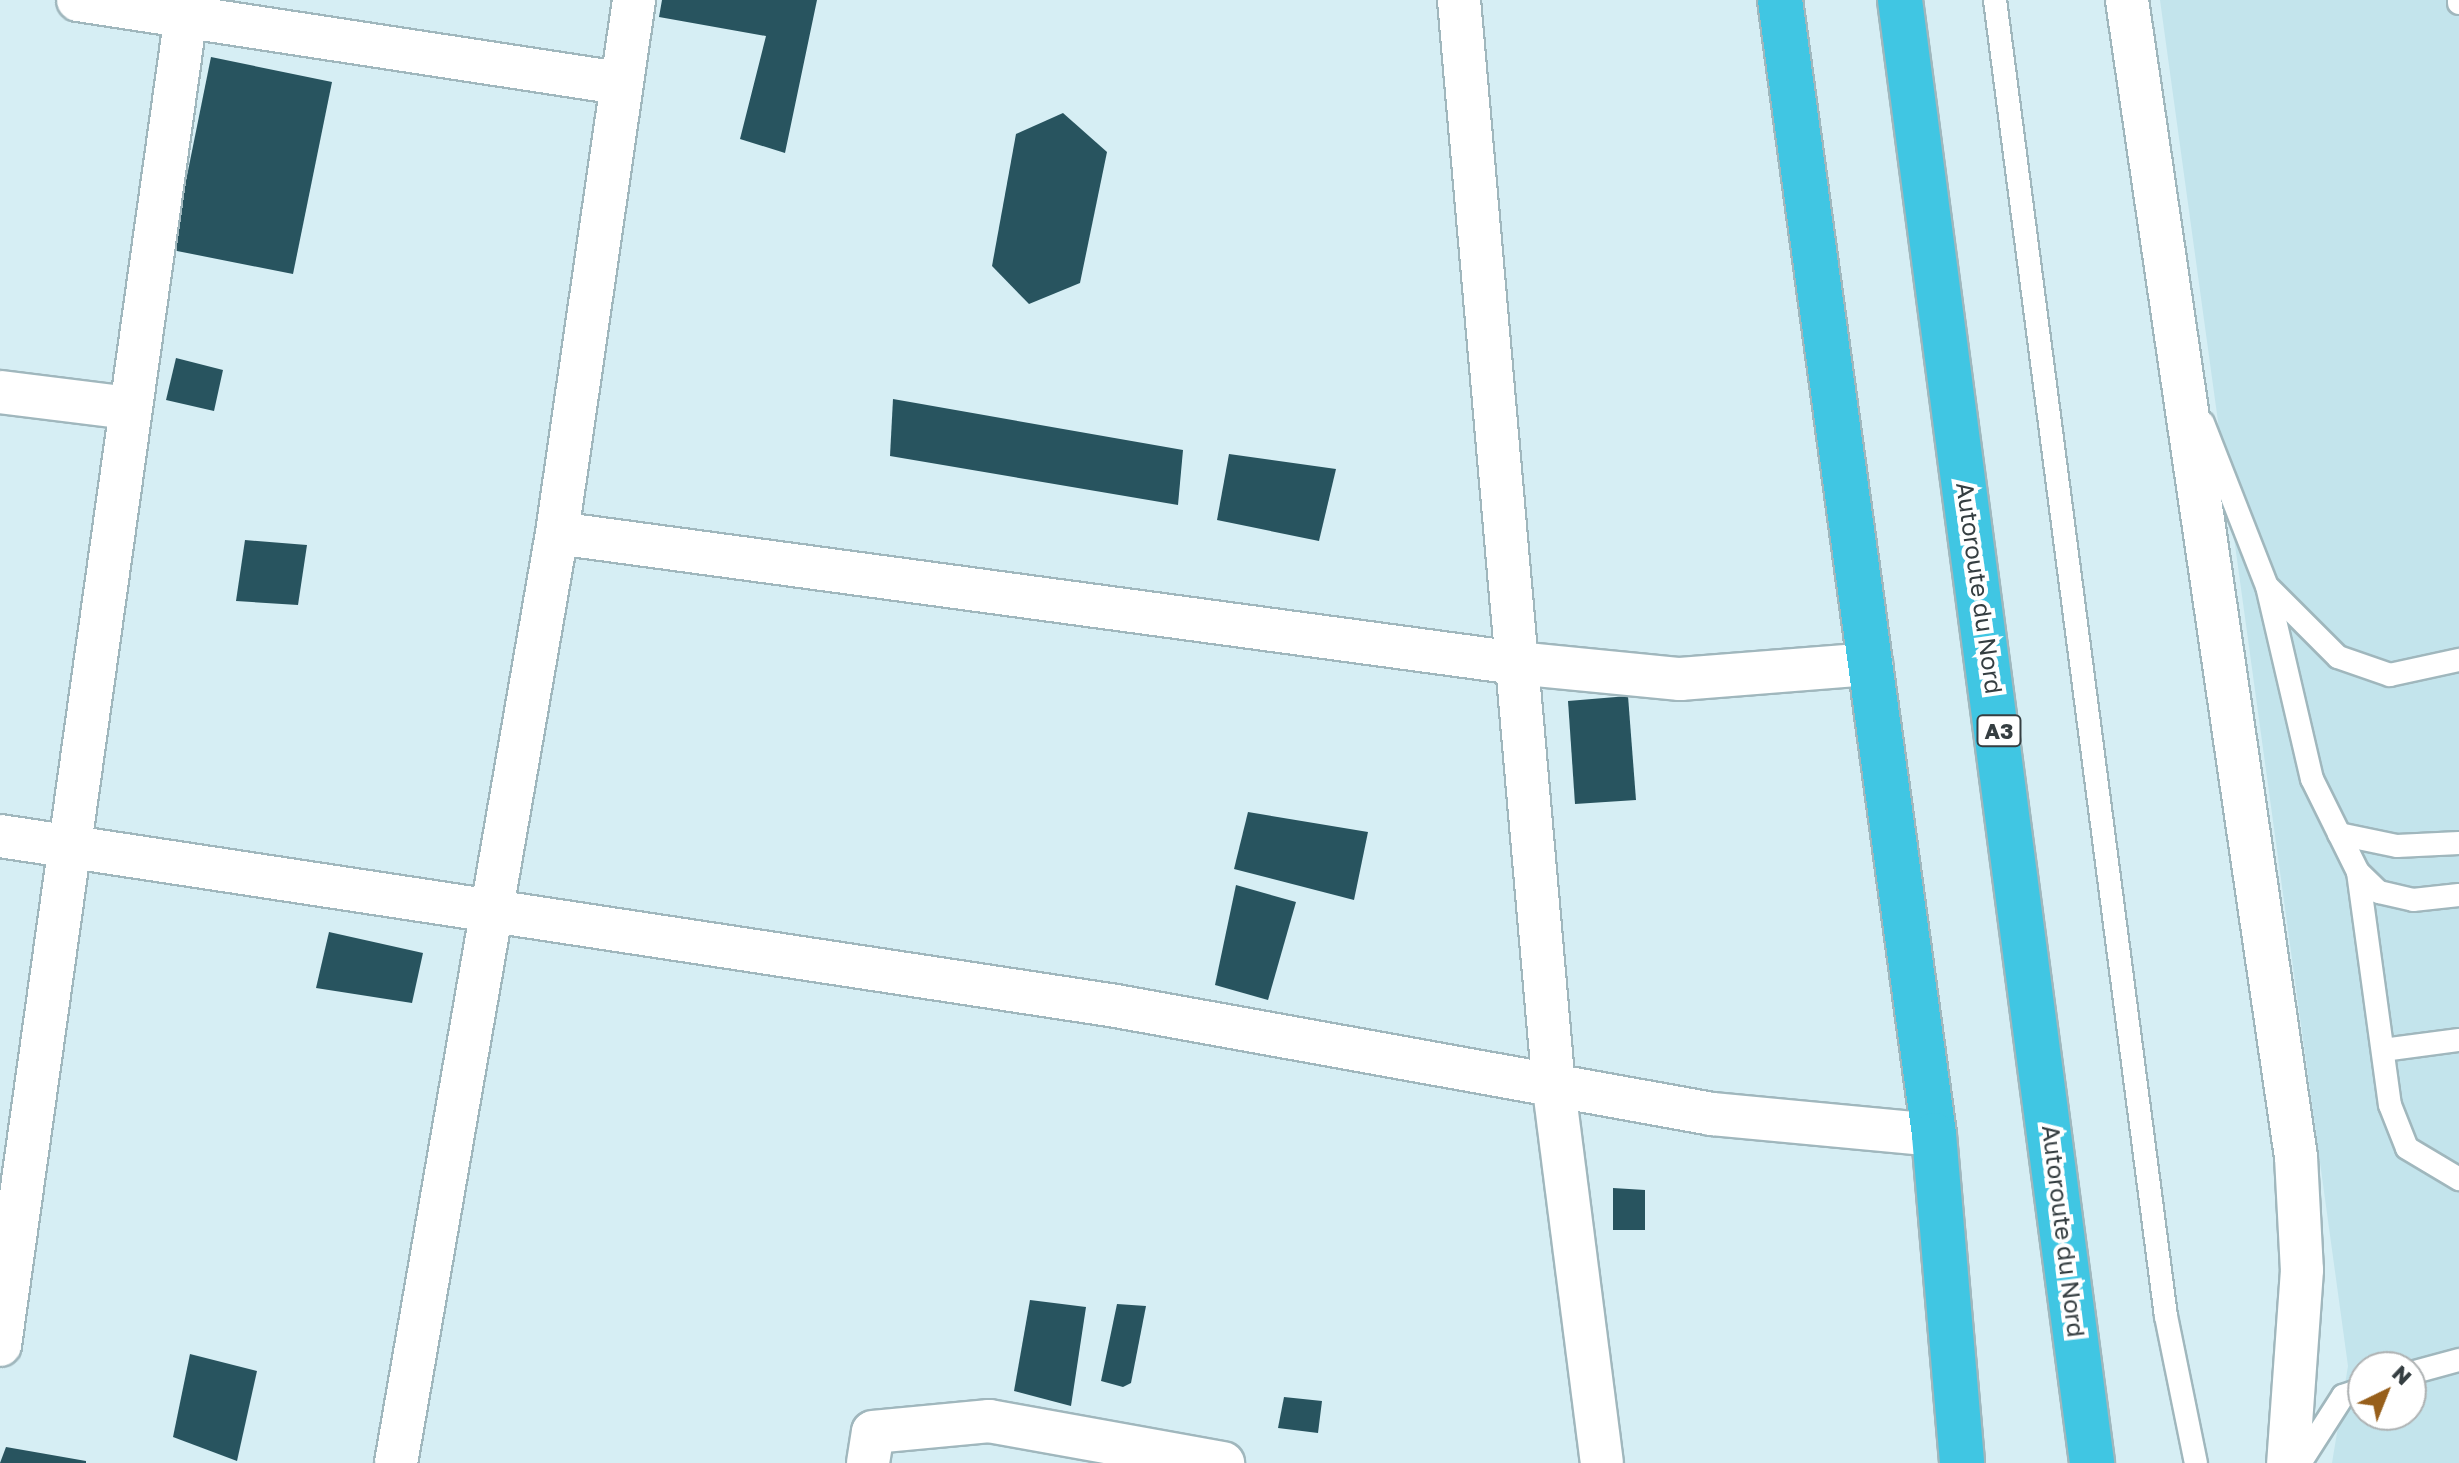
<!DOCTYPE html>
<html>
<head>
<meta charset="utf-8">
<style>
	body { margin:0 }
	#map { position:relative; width:2459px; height:1463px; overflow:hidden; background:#d6eef4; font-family:"Golos Text",sans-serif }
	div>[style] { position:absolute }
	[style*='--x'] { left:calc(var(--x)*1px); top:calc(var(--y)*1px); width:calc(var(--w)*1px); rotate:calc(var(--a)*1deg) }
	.built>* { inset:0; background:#c3e4ec }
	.building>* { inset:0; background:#28545f }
	.roads { filter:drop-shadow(2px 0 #a0b7bd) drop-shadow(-2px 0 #a0b7bd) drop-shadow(0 2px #a0b7bd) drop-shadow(0 -2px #a0b7bd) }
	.lane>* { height:22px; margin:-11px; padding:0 11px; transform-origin:11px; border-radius:11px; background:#fff }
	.street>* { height:42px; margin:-21px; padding:0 21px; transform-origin:21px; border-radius:21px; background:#fff }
	.highway>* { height:44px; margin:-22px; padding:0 22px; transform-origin:22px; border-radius:22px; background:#40c6e3 }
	span { translate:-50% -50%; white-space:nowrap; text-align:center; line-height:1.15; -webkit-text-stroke:8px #fff; paint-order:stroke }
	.shield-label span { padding:2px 6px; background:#fff; border:2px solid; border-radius:6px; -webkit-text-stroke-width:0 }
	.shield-label { font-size:22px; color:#353e41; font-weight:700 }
	.street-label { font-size:24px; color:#353e41 }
	.north { position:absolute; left:2347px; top:1351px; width:80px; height:80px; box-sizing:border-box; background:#fff; border:2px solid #aeb2b3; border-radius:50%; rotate:43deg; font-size:22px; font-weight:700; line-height:32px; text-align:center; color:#353e41 }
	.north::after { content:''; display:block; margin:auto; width:28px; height:36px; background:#975f1b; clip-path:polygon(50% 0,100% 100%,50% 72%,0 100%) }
</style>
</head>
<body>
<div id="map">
	<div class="built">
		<div style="clip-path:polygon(evenodd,2160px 0,2459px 0,2459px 1463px,2332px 1463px,2348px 1366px,2160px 0,2363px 1367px,2411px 1367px,2411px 1415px,2363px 1415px,2363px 1367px)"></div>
	</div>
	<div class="building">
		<div style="clip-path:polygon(662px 0,817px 0,785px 153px,740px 139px,766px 36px,659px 17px)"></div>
		<div style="clip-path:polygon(211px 57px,332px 82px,293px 274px,172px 250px)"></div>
		<div style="clip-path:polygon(1063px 113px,1107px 152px,1080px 283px,1029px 304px,992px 266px,1016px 134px)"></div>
		<div style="clip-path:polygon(176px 358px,223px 370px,214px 411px,166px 400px)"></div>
		<div style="clip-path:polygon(893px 399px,1183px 450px,1178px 505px,890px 456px)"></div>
		<div style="clip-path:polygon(1229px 454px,1336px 469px,1319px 541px,1217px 520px)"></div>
		<div style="clip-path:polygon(245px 540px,307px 545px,298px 605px,236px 601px)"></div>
		<div style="clip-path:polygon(1628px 696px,1636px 800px,1575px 804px,1568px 701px)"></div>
		<div style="clip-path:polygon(1248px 812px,1368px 832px,1354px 900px,1234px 869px)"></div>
		<div style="clip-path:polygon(1236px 885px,1296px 902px,1268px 1000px,1215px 985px)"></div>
		<div style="clip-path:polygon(329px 932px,423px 953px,412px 1003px,316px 988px)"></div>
		<div style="clip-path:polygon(1613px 1188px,1645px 1190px,1645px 1230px,1613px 1230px)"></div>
		<div style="clip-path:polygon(1030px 1300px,1086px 1307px,1071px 1406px,1014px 1391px)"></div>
		<div style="clip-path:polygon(1117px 1304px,1146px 1306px,1131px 1383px,1123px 1387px,1101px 1381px)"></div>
		<div style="clip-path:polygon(190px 1354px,257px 1371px,237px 1461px,173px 1437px)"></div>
		<div style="clip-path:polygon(1284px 1397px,1322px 1401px,1318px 1433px,1278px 1428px)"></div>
		<div style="clip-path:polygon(6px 1447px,86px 1461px,86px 1463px,0 1463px)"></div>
	</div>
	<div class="roads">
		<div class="lane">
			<div style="--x:1995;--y:0;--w:1327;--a:82.6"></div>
			<div style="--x:2166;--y:1316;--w:150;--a:78.5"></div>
			<div style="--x:2459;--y:0;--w:3;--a:90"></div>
			<div style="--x:2203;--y:423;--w:175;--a:68.6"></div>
			<div style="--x:2267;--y:586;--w:198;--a:76.9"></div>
			<div style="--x:2312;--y:779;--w:104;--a:63.7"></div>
			<div style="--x:2358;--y:872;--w:29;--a:44"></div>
			<div style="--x:2379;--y:892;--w:35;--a:13"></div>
			<div style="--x:2413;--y:900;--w:46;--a:-6.2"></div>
			<div style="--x:2270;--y:589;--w:96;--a:45"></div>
			<div style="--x:2338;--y:657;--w:55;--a:19.1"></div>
			<div style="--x:2390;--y:675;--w:71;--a:-12.3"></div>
			<div style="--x:2339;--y:834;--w:59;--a:11.7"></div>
			<div style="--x:2397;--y:846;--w:62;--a:-2.8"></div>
			<div style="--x:2358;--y:872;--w:235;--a:82.2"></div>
			<div style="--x:2390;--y:1105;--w:46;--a:68.4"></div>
			<div style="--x:2407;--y:1148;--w:61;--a:30.8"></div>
			<div style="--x:2383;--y:1050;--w:77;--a:-7.5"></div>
			<div style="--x:2411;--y:1373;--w:50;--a:-15.2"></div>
			<div style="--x:2300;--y:1463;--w:80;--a:-57.3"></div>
			<div style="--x:2343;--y:1396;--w:21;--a:-19"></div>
		</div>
		<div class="street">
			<div style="--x:78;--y:0;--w:547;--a:8.72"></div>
			<div style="--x:1459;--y:0;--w:1093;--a:85.01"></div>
			<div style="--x:1554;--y:1089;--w:377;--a:82.7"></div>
			<div style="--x:2127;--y:0;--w:1169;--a:81.69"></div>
			<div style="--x:2296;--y:1157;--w:113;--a:87"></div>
			<div style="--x:2302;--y:1270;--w:194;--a:94.1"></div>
			<div style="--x:0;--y:392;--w:130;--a:7.1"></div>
			<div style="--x:557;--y:533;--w:968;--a:7.72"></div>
			<div style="--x:1516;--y:663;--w:165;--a:5.6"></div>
			<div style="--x:1680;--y:679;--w:192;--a:-4.5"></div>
			<div style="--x:0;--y:836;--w:1129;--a:8.66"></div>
			<div style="--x:1116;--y:1006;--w:606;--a:10.27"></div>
			<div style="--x:1712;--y:1114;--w:223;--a:5.4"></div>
			<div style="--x:0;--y:1345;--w:1358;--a:-82.04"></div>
			<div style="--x:396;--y:1463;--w:944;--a:-80.18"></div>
			<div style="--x:557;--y:533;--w:539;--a:-81.78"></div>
			<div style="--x:868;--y:1463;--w:31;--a:-81"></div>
			<div style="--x:873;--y:1432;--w:117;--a:-5.4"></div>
			<div style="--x:989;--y:1421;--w:238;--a:10.2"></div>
		</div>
		<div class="highway">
			<div style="--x:1780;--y:0;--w:1145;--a:82.27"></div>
			<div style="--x:1934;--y:1135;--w:329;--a:85.1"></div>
			<div style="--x:1900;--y:0;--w:1476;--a:82.52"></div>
		</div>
	</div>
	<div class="shield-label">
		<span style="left:1999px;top:731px">A3</span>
	</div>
	<div class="street-label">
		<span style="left:1980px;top:588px;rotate:82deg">Autoroute du Nord</span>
		<span style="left:2064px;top:1231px;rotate:83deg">Autoroute du Nord</span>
	</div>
	<div class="north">N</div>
</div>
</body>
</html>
